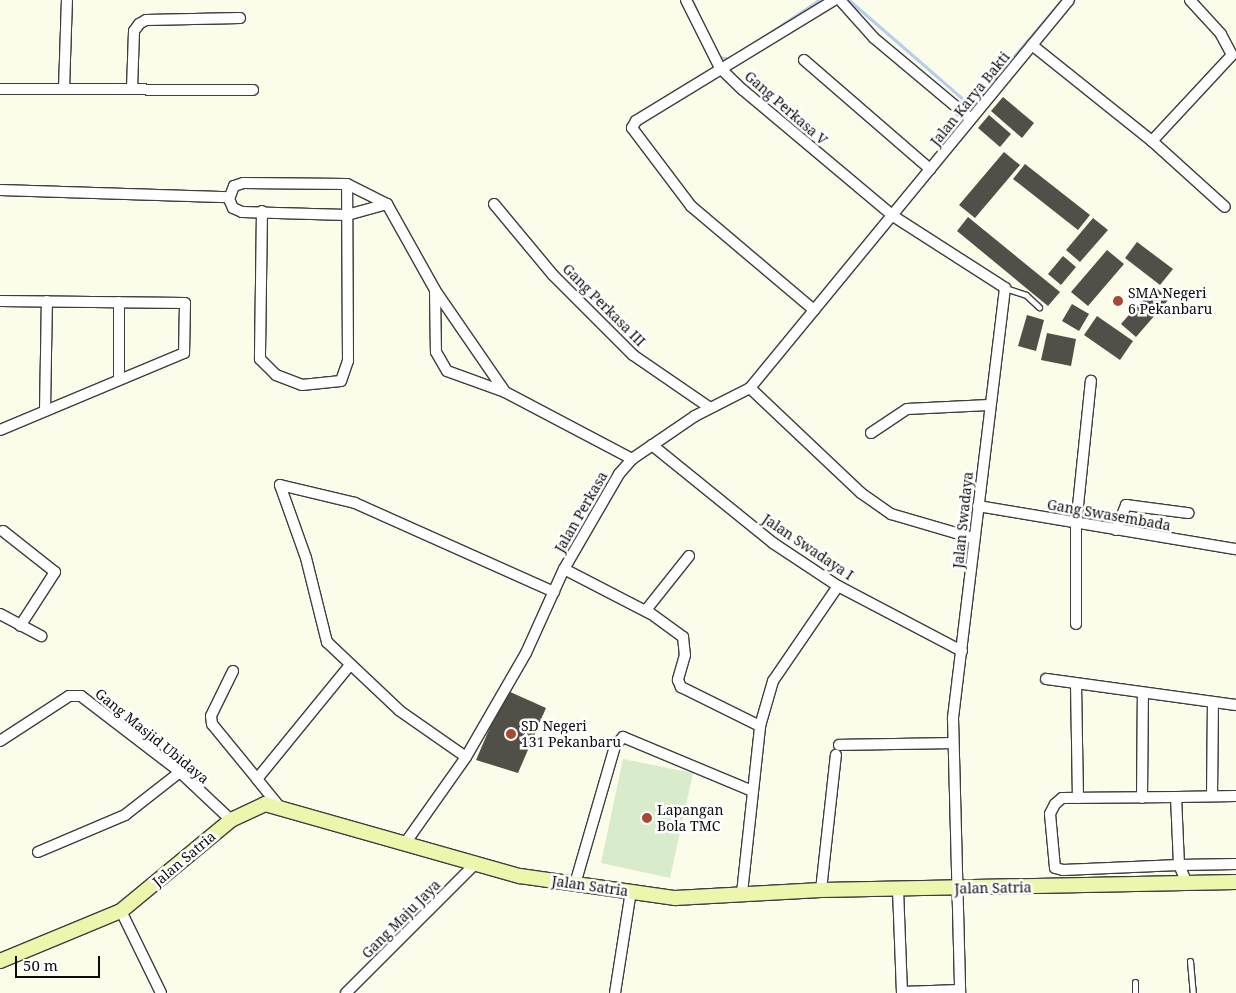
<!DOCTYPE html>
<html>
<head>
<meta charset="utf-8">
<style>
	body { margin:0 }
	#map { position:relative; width:1236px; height:993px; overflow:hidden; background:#fcfceb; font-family:"Noto Serif",serif }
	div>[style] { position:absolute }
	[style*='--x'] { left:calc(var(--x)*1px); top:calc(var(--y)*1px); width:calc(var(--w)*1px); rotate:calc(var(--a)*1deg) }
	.pitch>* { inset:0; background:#d8ebca }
	.stream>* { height:3px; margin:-1.5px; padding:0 1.5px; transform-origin:1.5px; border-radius:1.5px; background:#b5cdee }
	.building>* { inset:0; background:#524e48 }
	.roads { filter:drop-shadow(1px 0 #3e3e3e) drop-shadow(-1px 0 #3e3e3e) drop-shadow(0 1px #3e3e3e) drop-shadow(0 -1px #3e3e3e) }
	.lane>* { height:5px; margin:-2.5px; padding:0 2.5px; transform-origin:2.5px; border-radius:2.5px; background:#fff }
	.street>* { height:10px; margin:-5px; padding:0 5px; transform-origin:5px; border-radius:5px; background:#fff }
	.secondary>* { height:14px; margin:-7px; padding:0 7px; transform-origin:7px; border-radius:7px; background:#eef5ad }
	.dots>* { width:14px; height:14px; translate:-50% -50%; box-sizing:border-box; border:2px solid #fff; border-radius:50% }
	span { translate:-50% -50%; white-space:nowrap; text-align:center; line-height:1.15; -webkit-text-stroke:5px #fff; paint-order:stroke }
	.street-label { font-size:14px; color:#0b0b0b }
	.poi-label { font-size:14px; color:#0b0b0b }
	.left { translate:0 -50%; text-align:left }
	.scale { position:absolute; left:15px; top:956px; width:85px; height:22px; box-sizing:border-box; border:2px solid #0b0b0b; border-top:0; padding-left:6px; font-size:15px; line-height:18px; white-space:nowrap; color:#0b0b0b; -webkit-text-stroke:4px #fff; paint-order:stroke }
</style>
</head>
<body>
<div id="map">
	<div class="pitch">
		<div style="clip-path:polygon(623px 759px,693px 773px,670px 878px,601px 863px)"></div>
	</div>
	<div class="stream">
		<div style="--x:692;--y:0;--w:12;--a:66"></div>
		<div style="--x:850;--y:1;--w:160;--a:41"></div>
		<div style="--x:971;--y:106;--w:140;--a:-49.4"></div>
		<div style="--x:757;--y:41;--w:74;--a:-33.5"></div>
		<div style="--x:719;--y:57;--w:12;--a:9"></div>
	</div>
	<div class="building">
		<div style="clip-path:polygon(1003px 97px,1034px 123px,1022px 138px,991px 111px)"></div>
		<div style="clip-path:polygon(989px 115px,1011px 134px,1000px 147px,978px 128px)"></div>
		<div style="clip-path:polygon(1004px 152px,1020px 165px,975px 218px,959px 205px)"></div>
		<div style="clip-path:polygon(1025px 164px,1090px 215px,1078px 230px,1013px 179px)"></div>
		<div style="clip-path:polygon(968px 217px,1060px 292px,1048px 306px,957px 231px)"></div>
		<div style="clip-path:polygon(1093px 218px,1108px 230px,1080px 262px,1066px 250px)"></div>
		<div style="clip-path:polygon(1137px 242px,1173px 269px,1160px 285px,1125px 258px)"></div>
		<div style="clip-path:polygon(1107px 250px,1124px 264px,1088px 306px,1071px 292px)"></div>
		<div style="clip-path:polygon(1063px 256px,1076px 267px,1061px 285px,1048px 274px)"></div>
		<div style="clip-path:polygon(1154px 286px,1169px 299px,1136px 337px,1121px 324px)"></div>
		<div style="clip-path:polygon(1072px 304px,1089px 314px,1079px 331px,1062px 321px)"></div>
		<div style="clip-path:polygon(1027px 315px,1044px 320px,1036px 351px,1018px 346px)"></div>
		<div style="clip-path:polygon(1097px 316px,1133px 341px,1120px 360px,1084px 335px)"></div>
		<div style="clip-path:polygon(1047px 333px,1076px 339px,1071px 366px,1041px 360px)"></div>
		<div style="clip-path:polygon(506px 690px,546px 708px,518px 773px,476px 760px)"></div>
	</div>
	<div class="roads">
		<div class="lane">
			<div style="--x:1005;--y:288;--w:22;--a:18"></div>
			<div style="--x:1026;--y:295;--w:18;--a:43"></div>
			<div style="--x:1190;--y:961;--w:32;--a:85"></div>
			<div style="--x:1135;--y:993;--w:11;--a:-90"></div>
		</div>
		<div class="street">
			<div style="--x:686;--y:0;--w:76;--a:63.4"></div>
			<div style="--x:720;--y:68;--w:32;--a:44"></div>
			<div style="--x:743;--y:90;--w:196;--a:40"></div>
			<div style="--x:893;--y:216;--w:133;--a:32.7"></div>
			<div style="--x:1005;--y:288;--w:433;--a:96.9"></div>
			<div style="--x:953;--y:718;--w:275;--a:88.5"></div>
			<div style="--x:840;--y:0;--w:51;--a:48.2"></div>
			<div style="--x:874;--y:38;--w:126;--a:39.9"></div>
			<div style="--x:1032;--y:45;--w:154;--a:38.7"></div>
			<div style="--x:1152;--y:141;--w:98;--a:42.1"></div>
			<div style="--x:804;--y:60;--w:167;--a:40.9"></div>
			<div style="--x:0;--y:89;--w:253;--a:0.2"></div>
			<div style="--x:64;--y:89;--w:89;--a:-88.1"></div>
			<div style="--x:132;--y:89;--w:58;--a:-88"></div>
			<div style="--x:134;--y:31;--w:9;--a:-54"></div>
			<div style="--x:139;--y:24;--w:8;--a:-30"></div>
			<div style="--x:146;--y:20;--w:94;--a:-1.2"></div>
			<div style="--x:1152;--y:141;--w:117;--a:-47.1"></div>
			<div style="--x:1232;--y:55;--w:24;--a:-118"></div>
			<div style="--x:1221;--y:34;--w:46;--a:-132.4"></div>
			<div style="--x:0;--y:190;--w:229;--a:1.8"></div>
			<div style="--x:387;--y:204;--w:41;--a:164.6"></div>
			<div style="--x:347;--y:215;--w:105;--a:-178.4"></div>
			<div style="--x:242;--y:212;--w:10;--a:-156"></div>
			<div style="--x:233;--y:208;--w:10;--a:-114"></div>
			<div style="--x:229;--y:199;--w:14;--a:-69"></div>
			<div style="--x:234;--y:186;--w:9;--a:-18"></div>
			<div style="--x:243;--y:183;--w:104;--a:0.6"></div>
			<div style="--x:347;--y:184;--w:45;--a:26.6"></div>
			<div style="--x:387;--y:204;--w:98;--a:60.8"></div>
			<div style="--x:435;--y:290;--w:124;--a:55.5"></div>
			<div style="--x:494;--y:204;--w:92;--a:50.3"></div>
			<div style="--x:553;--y:275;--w:113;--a:45"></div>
			<div style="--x:633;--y:355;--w:93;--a:34.5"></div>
			<div style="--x:262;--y:211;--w:148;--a:90.8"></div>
			<div style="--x:260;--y:359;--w:23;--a:45"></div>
			<div style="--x:276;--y:375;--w:28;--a:21"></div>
			<div style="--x:302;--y:385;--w:39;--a:-6"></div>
			<div style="--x:341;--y:381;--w:21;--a:-71"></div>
			<div style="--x:348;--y:361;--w:177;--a:-90.3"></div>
			<div style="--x:435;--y:291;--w:61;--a:89.1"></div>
			<div style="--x:436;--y:352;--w:22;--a:60"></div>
			<div style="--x:447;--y:371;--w:62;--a:19.9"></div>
			<div style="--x:505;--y:392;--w:144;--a:27.8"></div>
			<div style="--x:0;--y:301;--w:185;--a:0.6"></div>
			<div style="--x:185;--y:303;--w:50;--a:91.1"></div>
			<div style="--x:184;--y:353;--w:199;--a:157.3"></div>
			<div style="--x:119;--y:302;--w:77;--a:90"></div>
			<div style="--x:814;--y:310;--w:161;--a:-139.8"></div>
			<div style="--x:691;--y:206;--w:98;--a:-127.1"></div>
			<div style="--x:632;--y:128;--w:8;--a:-60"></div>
			<div style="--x:636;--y:121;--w:232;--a:-31.4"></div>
			<div style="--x:750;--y:388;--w:153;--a:43.4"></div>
			<div style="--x:861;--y:493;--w:37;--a:35"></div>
			<div style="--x:891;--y:514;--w:85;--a:16.3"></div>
			<div style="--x:45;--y:411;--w:110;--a:-89"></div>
			<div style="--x:871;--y:433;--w:43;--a:-33.7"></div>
			<div style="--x:907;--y:409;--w:82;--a:-2.8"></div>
			<div style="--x:652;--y:445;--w:156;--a:39"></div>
			<div style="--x:773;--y:543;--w:78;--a:33.5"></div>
			<div style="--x:838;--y:586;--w:140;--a:27.7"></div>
			<div style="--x:280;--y:485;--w:77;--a:70.4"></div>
			<div style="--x:306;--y:558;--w:87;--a:76"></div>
			<div style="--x:327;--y:642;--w:100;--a:43.4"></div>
			<div style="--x:400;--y:711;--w:80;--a:34.9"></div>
			<div style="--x:280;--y:485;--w:77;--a:13.5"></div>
			<div style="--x:355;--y:503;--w:218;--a:24.1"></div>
			<div style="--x:978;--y:506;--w:262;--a:9.5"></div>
			<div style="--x:1116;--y:530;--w:27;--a:-68"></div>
			<div style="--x:1126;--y:505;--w:63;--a:7.4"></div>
			<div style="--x:3;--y:531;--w:66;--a:38.3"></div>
			<div style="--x:55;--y:572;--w:64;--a:122.9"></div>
			<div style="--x:689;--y:556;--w:69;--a:128.5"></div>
			<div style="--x:646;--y:610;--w:46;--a:36.1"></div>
			<div style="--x:683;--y:637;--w:18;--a:84"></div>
			<div style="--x:685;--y:655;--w:26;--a:106"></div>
			<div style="--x:678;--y:680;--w:8;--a:67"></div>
			<div style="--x:681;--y:687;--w:88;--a:26.3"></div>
			<div style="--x:564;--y:569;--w:98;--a:27.3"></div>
			<div style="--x:0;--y:614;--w:47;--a:28.2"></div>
			<div style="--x:1076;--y:624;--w:99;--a:-90"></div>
			<div style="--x:1076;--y:525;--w:145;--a:-84.1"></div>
			<div style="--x:233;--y:671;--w:50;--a:116.1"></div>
			<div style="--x:211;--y:716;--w:8;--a:83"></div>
			<div style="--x:212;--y:724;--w:71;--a:50.7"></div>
			<div style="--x:1046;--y:679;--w:192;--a:7.8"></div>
			<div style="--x:1076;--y:684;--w:114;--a:89"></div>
			<div style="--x:0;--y:741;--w:82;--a:-33.1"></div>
			<div style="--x:69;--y:696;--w:12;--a:0"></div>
			<div style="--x:81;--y:696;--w:125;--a:37.5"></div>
			<div style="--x:180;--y:772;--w:70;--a:43.3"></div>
			<div style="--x:839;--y:745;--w:112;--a:-1"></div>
			<div style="--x:1212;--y:796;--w:94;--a:-89.4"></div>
			<div style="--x:1176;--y:797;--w:60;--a:-1"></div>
			<div style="--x:1142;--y:798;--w:105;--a:-89.5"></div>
			<div style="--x:278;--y:805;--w:33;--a:-129"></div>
			<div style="--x:257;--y:779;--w:146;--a:-50.8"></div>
			<div style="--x:406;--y:842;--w:104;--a:-54.8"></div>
			<div style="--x:466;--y:757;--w:120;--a:-60"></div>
			<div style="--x:526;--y:653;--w:92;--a:-65.7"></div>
			<div style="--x:564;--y:569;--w:110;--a:-59.9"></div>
			<div style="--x:619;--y:474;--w:20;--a:-49"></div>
			<div style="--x:632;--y:459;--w:76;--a:-34.3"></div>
			<div style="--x:695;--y:416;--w:62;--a:-27"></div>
			<div style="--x:750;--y:388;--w:502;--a:-50.57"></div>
			<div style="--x:38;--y:852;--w:95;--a:-23"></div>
			<div style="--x:125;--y:815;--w:70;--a:-38"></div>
			<div style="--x:1187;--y:883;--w:20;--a:-114"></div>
			<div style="--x:1179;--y:865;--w:68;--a:-92.5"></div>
			<div style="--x:1176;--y:797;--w:114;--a:179.5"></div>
			<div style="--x:1062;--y:798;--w:9;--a:139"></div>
			<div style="--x:1055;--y:804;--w:11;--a:117"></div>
			<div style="--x:1050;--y:814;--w:54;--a:84.7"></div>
			<div style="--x:1055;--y:868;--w:8;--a:14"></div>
			<div style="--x:1063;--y:870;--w:116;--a:-2.5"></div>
			<div style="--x:1179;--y:865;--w:57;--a:-1"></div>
			<div style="--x:575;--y:884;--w:144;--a:-73.8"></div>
			<div style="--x:615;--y:746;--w:12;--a:-48"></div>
			<div style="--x:623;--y:737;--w:140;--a:22.7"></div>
			<div style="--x:898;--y:889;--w:104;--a:87.8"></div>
			<div style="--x:821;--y:890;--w:136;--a:-83.7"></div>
			<div style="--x:742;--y:893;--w:168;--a:-83.8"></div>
			<div style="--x:760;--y:726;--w:47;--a:-73.9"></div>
			<div style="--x:773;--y:681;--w:115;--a:-55.6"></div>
			<div style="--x:121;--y:911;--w:91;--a:64"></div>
			<div style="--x:902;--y:992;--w:58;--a:-2"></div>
			<div style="--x:346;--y:993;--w:181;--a:-45"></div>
			<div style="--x:615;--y:993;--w:103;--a:-81.1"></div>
		</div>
		<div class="secondary">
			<div style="--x:0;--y:961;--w:131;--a:-22.5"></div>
			<div style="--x:121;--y:911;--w:143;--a:-39.6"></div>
			<div style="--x:231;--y:820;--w:38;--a:-25"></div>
			<div style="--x:265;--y:804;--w:265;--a:15.8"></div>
			<div style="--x:520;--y:876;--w:157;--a:8.1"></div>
			<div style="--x:675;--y:898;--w:146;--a:-3.1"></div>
			<div style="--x:821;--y:890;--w:415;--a:-1.1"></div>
		</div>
	</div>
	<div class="dots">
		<div style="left:1118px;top:301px;background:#a94734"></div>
		<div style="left:511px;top:734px;background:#a94734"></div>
		<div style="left:647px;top:818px;background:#a94734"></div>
	</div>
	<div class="street-label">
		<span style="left:970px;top:99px;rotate:-51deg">Jalan Karya Bakti</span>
		<span style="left:786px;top:108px;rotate:41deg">Gang Perkasa V</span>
		<span style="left:604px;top:305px;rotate:45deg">Gang Perkasa III</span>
		<span style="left:581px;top:512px;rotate:-60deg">Jalan Perkasa</span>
		<span style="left:1109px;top:515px;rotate:10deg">Gang Swasembada</span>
		<span style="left:963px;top:520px;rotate:-84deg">Jalan Swadaya</span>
		<span style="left:808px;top:547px;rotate:34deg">Jalan Swadaya I</span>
		<span style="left:152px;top:736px;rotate:39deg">Gang Masjid Ubidaya</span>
		<span style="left:184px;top:859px;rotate:-40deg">Jalan Satria</span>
		<span style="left:590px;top:886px;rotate:8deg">Jalan Satria</span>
		<span style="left:993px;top:888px;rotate:-1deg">Jalan Satria</span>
		<span style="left:401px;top:919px;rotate:-45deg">Gang Maju Jaya</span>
	</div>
	<div class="poi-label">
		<span class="left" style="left:1128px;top:301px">SMA Negeri<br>6 Pekanbaru</span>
		<span class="left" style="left:521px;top:734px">SD Negeri<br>131 Pekanbaru</span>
		<span class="left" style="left:657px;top:818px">Lapangan<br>Bola TMC</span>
	</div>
	<div class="scale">50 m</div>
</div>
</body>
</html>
